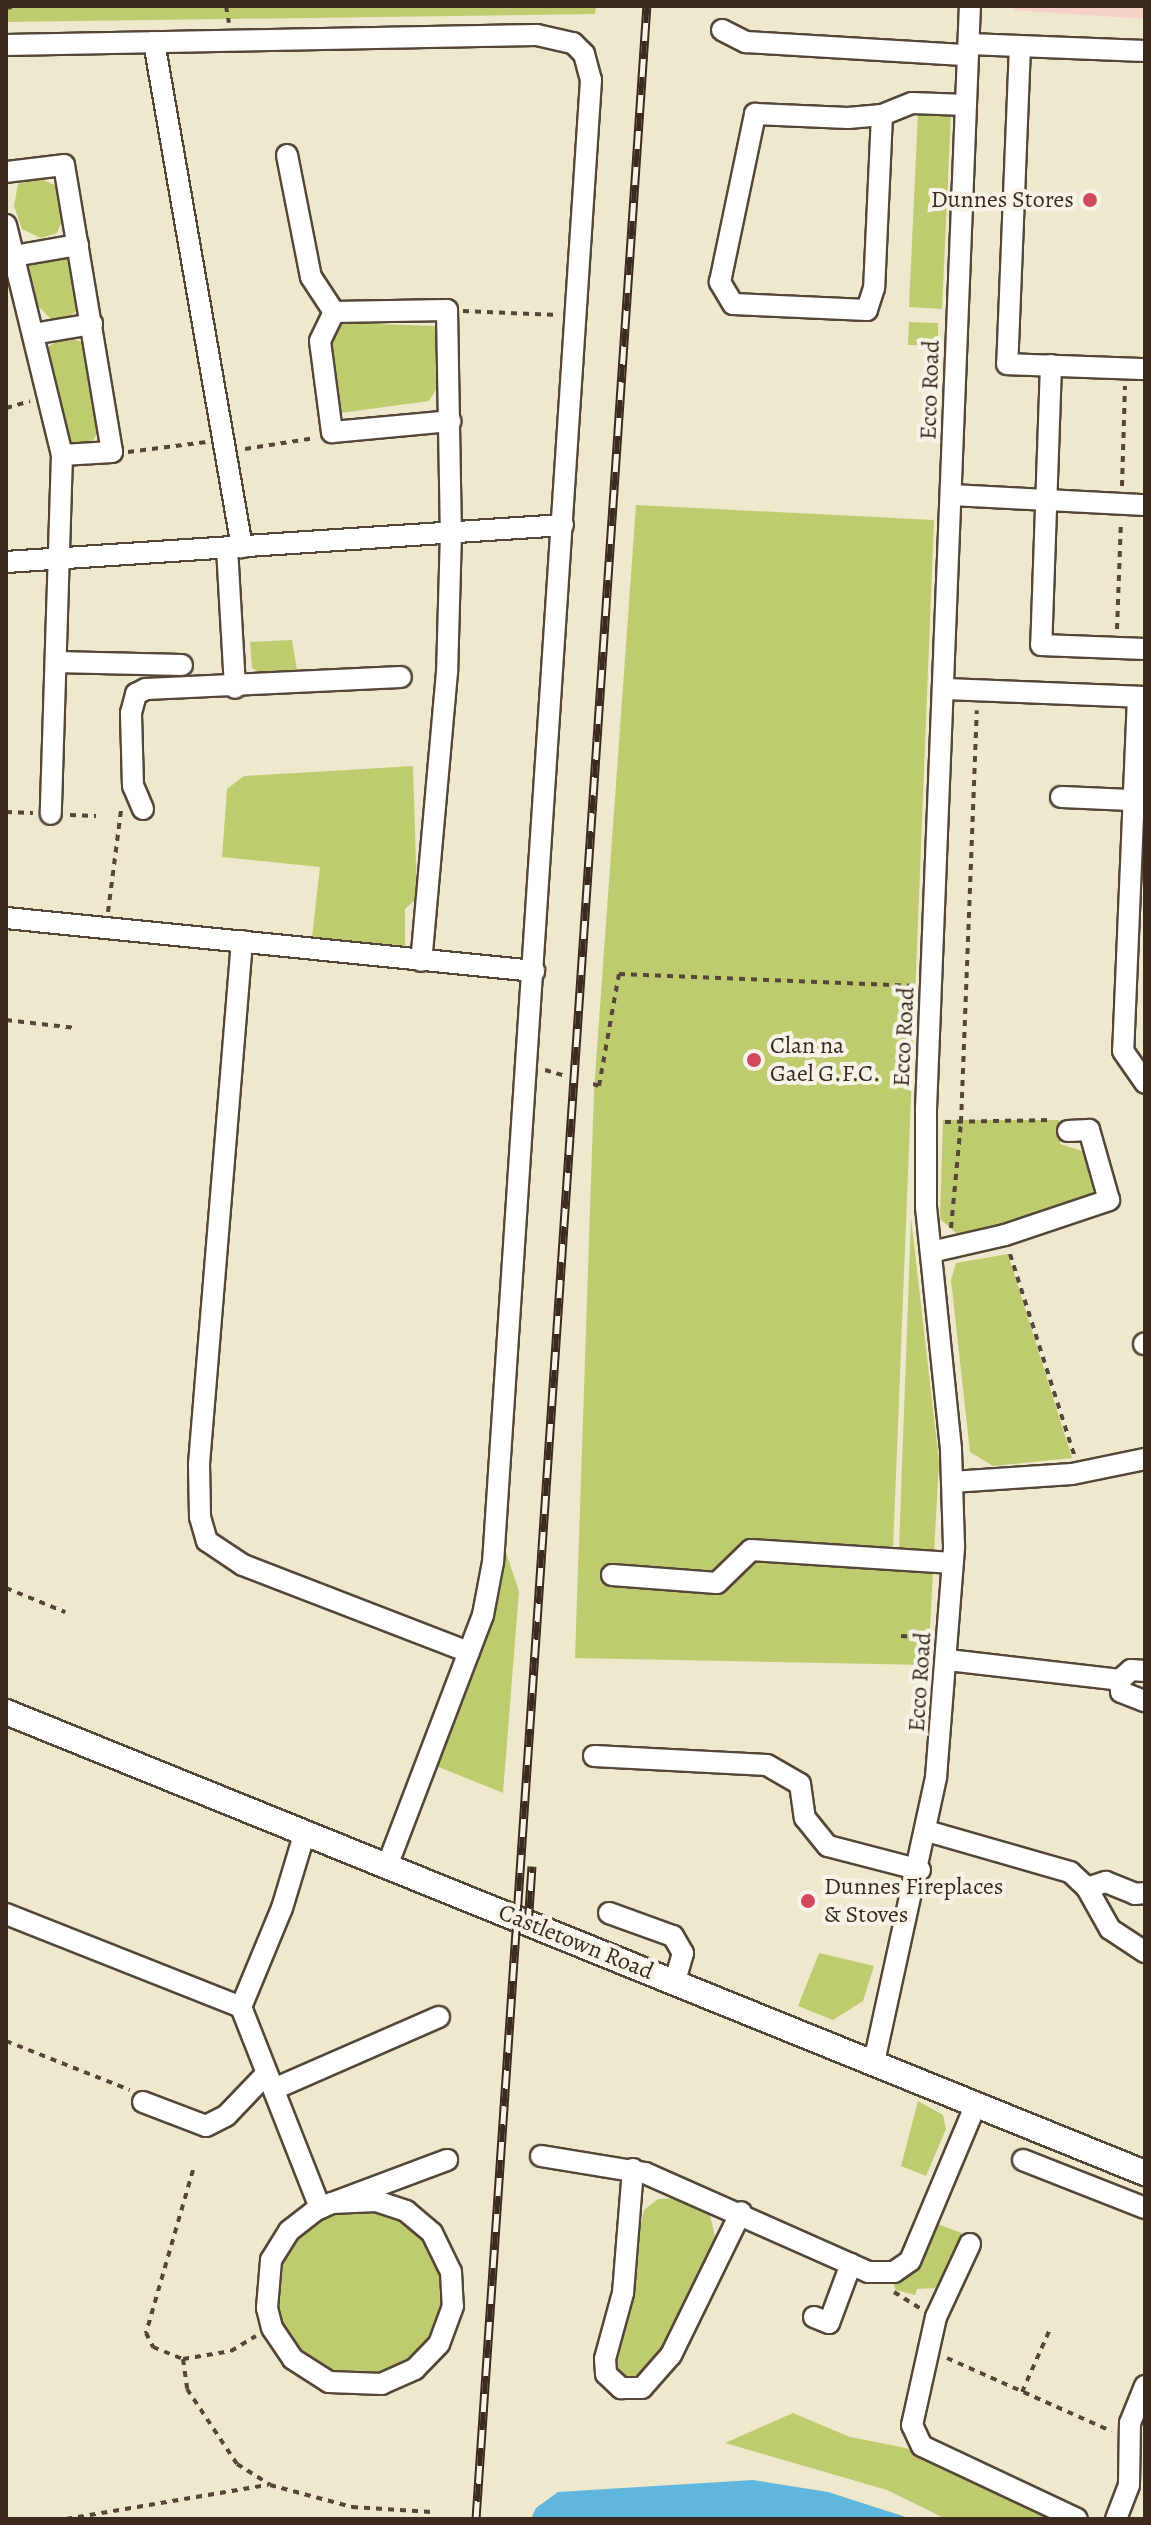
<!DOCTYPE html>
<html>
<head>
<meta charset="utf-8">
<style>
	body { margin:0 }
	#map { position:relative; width:1151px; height:2525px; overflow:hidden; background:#eee8cd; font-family:Alegreya,serif }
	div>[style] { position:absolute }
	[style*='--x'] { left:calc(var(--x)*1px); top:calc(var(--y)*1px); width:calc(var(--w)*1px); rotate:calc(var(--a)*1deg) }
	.built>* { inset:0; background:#f7d1c8 }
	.green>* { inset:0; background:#becc6f }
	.round { border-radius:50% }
	.water>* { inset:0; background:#60b6dd }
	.path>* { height:4px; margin-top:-2px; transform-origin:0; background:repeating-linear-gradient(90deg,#564638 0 6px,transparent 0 12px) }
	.roads { filter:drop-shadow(2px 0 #564638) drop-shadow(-2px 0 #564638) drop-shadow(0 2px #564638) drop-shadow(0 -2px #564638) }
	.minor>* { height:20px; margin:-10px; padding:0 10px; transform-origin:10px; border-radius:10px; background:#fff }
	.major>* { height:24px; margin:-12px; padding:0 12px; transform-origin:12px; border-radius:12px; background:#fff }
	.rail>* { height:9px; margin-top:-4.5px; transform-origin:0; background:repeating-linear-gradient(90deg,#f7f3e8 0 18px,#3b2a1e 0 36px); box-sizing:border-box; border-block:2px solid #3b2a1e }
	.dots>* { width:22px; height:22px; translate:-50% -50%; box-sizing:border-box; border:4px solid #f7f3e8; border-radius:50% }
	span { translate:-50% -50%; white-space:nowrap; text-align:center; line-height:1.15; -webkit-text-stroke:8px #f7f3e8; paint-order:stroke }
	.poi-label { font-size:24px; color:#3b2a1e }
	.right { translate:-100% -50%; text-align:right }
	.left { translate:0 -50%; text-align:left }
	.street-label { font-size:24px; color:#3b2a1e }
	.frame { position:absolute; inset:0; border:8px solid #3b2a1e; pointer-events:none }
</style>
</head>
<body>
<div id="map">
	<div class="built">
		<div style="clip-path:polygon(1014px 6px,1145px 6px,1145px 19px,1014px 10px)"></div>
	</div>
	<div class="green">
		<div style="clip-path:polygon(6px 6px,596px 6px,595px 14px,6px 22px)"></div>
		<div style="clip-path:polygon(918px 113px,951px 114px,942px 309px,909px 307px)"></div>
		<div style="clip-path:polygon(38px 178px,55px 185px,62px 221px,57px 233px,41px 238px,22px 229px,14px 206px,18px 184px)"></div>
		<div style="clip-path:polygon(68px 253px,81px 308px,63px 321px,52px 320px,34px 302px,26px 256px)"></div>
		<div style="clip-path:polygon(909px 322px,938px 323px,938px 346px,908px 345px)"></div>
		<div style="clip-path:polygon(342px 323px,437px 326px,437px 388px,429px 401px,340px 413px,328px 340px)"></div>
		<div style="clip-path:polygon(65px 336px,82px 342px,100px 429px,92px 442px,76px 445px,62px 436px,45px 363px,49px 346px)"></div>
		<div style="clip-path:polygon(636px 505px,934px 520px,893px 1550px,899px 1550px,911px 1218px,939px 1461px,928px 1665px,575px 1658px,594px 1091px)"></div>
		<div style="clip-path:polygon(292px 640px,297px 670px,259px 672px,252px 668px,250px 642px)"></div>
		<div style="clip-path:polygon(413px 766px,417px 898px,405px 909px,405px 946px,312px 938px,320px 867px,222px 857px,227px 789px,244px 776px)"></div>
		<div style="clip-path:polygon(943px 1120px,1059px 1120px,1060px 1144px,1085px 1152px,1095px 1189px,1088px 1197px,964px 1240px,940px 1219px)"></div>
		<div style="clip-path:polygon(1008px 1254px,1072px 1458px,993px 1466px,970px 1452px,951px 1280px,956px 1263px)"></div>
		<div style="clip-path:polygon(506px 1553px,519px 1591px,503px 1793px,436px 1766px,497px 1602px)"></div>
		<div style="clip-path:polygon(819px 1953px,874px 1966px,863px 2001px,833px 2020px,798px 2006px)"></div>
		<div style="clip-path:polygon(918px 2101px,943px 2115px,946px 2129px,926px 2176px,901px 2166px)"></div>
		<div style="clip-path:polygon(678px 2198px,709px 2210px,716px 2242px,651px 2370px,639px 2379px,618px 2374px,613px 2356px,644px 2210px,658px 2199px)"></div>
		<div class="round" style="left:274px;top:2207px;width:172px;height:172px"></div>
		<div style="clip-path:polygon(937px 2224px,962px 2233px,944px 2281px,937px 2288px,917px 2289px,915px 2295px,896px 2290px,891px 2279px,920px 2266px)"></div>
		<div style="clip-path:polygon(793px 2413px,850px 2437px,906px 2448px,1057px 2519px,946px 2519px,887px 2490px,725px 2443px)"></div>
	</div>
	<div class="water">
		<div style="clip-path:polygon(753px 2480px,828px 2492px,912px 2519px,531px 2519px,536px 2508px,558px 2492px)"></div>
	</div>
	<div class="path">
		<div style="--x:226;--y:6;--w:17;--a:80"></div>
		<div style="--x:6;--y:8;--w:13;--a:-9"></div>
		<div style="--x:463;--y:311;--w:96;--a:2.4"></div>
		<div style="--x:6;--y:408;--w:25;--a:-16"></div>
		<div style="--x:245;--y:449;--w:71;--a:-8.9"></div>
		<div style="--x:128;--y:452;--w:79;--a:-7.3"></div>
		<div style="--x:1122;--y:486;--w:100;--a:-88.3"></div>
		<div style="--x:1117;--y:629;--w:107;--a:-87.9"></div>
		<div style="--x:6;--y:812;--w:27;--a:2"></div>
		<div style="--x:70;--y:815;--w:26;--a:2"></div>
		<div style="--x:108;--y:912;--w:103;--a:-82.7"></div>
		<div style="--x:6;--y:1020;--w:70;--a:6.5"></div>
		<div style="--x:545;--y:1070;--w:22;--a:16"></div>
		<div style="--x:593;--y:1084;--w:6;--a:18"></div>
		<div style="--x:599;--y:1086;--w:114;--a:-79.9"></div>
		<div style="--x:619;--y:974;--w:293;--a:2.3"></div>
		<div style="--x:945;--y:1122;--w:107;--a:-1.1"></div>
		<div style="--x:951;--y:1228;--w:106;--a:-84.6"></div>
		<div style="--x:961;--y:1122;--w:412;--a:-87.8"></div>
		<div style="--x:1010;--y:1254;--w:211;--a:72.3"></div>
		<div style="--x:6;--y:1588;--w:64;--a:22.1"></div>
		<div style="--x:901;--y:1636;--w:26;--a:4"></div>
		<div style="--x:6;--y:2041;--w:133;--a:21.6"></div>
		<div style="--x:193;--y:2170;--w:170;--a:106.1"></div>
		<div style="--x:146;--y:2333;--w:16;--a:63"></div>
		<div style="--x:153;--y:2347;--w:32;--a:22"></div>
		<div style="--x:183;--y:2359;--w:49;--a:-9.5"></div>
		<div style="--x:231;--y:2351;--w:29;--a:-31"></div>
		<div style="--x:894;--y:2292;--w:32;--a:32"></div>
		<div style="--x:947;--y:2358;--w:180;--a:24"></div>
		<div style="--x:183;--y:2359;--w:30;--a:82"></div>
		<div style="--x:187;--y:2389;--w:90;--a:56.3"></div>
		<div style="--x:237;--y:2464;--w:39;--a:32"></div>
		<div style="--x:270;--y:2485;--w:85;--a:15"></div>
		<div style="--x:352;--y:2507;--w:80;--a:3.6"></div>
		<div style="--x:1022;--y:2392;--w:69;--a:-66"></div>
		<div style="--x:66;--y:2519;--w:205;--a:-9.6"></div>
	</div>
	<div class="roads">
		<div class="minor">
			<div style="--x:722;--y:30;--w:27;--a:27"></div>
			<div style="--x:746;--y:42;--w:222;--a:3.4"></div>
			<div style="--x:154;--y:42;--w:513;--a:80.12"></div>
			<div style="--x:969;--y:44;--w:176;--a:2.3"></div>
			<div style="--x:6;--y:45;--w:531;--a:-1.08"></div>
			<div style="--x:537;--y:35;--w:37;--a:13"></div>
			<div style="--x:573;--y:43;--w:16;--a:45"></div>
			<div style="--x:584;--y:54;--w:27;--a:75"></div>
			<div style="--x:591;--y:80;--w:1485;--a:93.78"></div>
			<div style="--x:493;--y:1562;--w:54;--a:100.7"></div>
			<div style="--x:483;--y:1615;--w:269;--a:110.9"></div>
			<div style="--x:1020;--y:46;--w:318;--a:92.3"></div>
			<div style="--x:1007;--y:364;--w:138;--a:2.1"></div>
			<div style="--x:882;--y:115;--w:173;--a:92.6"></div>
			<div style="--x:874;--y:288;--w:23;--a:108"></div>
			<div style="--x:867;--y:310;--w:134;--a:-177.4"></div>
			<div style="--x:733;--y:304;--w:26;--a:-121"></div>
			<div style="--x:720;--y:282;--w:172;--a:-78.2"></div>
			<div style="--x:755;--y:114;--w:93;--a:2.5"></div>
			<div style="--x:848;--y:118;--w:34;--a:-5"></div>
			<div style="--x:882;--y:115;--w:32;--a:-22"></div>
			<div style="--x:912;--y:103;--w:54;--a:2.1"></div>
			<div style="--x:287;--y:155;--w:124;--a:78.9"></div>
			<div style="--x:311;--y:277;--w:42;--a:56.7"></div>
			<div style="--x:6;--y:172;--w:58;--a:-6.9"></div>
			<div style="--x:64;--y:165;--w:291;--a:80.5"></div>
			<div style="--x:112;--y:452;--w:50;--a:176.6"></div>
			<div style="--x:6;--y:225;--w:237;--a:76.3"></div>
			<div style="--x:62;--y:455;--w:359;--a:91.8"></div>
			<div style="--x:14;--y:256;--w:65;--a:-9.8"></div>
			<div style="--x:334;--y:312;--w:113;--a:-1"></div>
			<div style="--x:447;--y:310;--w:222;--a:89"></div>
			<div style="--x:451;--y:532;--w:140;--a:91.6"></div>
			<div style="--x:447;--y:672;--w:290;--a:95.1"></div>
			<div style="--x:334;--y:312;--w:32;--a:116"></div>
			<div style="--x:320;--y:341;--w:92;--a:82.5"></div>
			<div style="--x:332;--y:432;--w:119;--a:-5.3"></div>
			<div style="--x:33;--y:334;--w:60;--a:-9.6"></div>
			<div style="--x:1051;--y:365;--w:280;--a:92"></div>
			<div style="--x:1041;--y:645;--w:104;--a:2.2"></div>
			<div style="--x:952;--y:495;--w:193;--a:3"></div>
			<div style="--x:227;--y:548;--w:140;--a:86.7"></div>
			<div style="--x:6;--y:562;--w:558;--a:-3.8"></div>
			<div style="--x:56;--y:662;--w:126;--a:1.4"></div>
			<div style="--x:946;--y:689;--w:199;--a:2.3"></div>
			<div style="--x:1138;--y:697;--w:354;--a:92.4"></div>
			<div style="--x:1123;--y:1051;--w:39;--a:55"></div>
			<div style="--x:1061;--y:797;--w:70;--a:2.5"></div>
			<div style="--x:143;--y:809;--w:25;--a:-113"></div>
			<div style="--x:133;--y:786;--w:73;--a:-91.6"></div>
			<div style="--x:131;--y:713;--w:20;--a:-75"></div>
			<div style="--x:136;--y:694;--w:11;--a:-27"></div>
			<div style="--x:146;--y:689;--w:255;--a:-2.7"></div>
			<div style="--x:6;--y:918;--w:531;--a:5.73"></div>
			<div style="--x:242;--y:941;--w:525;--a:94.7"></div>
			<div style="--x:199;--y:1464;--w:53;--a:88.9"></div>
			<div style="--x:200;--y:1517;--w:25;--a:74"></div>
			<div style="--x:207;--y:1541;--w:43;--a:33.7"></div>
			<div style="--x:243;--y:1565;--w:242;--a:21.1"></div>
			<div style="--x:931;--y:1252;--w:76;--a:-12.9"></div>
			<div style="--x:1005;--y:1235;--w:110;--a:-18.6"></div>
			<div style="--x:1109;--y:1200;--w:73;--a:-105.9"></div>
			<div style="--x:1089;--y:1130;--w:21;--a:177"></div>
			<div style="--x:1144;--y:1344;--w:1;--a:-45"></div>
			<div style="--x:952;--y:1482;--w:120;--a:-3.8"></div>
			<div style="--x:1072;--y:1474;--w:75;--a:-11.6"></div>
			<div style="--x:612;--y:1575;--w:105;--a:4.4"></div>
			<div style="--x:717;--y:1583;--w:47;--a:-44.1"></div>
			<div style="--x:751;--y:1550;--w:202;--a:3.7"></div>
			<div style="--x:948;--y:1660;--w:173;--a:6.6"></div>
			<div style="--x:1145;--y:1671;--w:14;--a:-176"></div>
			<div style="--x:1131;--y:1670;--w:15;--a:138"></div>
			<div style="--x:1120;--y:1680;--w:12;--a:85"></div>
			<div style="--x:1121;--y:1692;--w:26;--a:21"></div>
			<div style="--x:594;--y:1756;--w:173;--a:3"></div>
			<div style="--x:767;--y:1765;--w:38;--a:30"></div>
			<div style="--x:800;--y:1784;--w:34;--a:82"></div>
			<div style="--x:805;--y:1818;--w:36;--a:51"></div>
			<div style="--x:828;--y:1846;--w:95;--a:14.6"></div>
			<div style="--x:927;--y:1831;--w:149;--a:16"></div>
			<div style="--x:1070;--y:1872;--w:23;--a:43"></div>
			<div style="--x:1087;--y:1888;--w:47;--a:60.7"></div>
			<div style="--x:1110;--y:1929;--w:42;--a:33.3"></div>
			<div style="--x:305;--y:1832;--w:79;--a:106.8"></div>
			<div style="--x:282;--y:1908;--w:107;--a:112.5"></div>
			<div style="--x:241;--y:2007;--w:216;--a:68.5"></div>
			<div style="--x:1087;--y:1888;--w:20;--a:-18"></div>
			<div style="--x:1106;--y:1882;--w:31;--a:22"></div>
			<div style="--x:1135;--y:1894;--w:10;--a:-6"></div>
			<div style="--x:609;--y:1913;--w:68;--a:19.8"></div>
			<div style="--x:673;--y:1936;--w:20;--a:60"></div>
			<div style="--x:683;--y:1953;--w:29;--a:106"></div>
			<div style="--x:6;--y:1914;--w:253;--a:21.6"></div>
			<div style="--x:874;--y:2062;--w:292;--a:-77.7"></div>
			<div style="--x:936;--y:1777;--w:232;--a:-85.5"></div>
			<div style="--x:954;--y:1546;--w:97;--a:-91.8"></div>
			<div style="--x:951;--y:1449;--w:243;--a:-95.9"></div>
			<div style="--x:926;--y:1207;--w:98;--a:-90"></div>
			<div style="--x:926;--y:1109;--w:1104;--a:-87.72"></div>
			<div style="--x:274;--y:2089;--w:180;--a:-23.6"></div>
			<div style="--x:143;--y:2102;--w:67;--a:20.9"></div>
			<div style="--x:206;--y:2126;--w:22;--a:-27"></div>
			<div style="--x:226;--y:2116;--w:59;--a:-46.4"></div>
			<div style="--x:541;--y:2156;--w:105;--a:9.3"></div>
			<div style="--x:645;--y:2173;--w:244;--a:23.9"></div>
			<div style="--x:868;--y:2272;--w:26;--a:0"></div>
			<div style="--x:894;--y:2272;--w:19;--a:-35"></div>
			<div style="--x:910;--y:2261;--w:170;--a:-67.2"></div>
			<div style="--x:1023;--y:2160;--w:131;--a:21.5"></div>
			<div style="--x:633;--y:2169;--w:124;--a:94.6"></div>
			<div style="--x:623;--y:2293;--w:68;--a:105.3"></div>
			<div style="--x:605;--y:2359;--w:15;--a:86"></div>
			<div style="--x:606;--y:2374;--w:21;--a:43"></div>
			<div style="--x:621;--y:2388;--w:21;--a:0"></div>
			<div style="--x:642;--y:2388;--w:44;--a:-48.7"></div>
			<div style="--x:671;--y:2355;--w:159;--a:-63.9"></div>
			<div style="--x:332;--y:2203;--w:44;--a:-2.6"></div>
			<div style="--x:376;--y:2201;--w:32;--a:18"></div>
			<div style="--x:406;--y:2211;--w:34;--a:40"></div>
			<div style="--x:432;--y:2233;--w:43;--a:64"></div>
			<div style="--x:451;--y:2272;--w:34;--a:87"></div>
			<div style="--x:453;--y:2306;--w:40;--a:110.2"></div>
			<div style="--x:439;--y:2344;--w:35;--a:134"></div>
			<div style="--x:415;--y:2369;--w:36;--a:156"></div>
			<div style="--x:382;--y:2384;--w:53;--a:-177.8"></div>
			<div style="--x:329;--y:2382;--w:43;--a:-147.4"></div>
			<div style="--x:293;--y:2359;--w:37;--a:-124"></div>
			<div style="--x:272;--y:2328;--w:21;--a:-104"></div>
			<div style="--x:267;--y:2308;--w:48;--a:-85.2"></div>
			<div style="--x:271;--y:2260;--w:34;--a:-58"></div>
			<div style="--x:289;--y:2231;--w:34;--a:-38"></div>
			<div style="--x:316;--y:2210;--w:17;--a:-24"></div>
			<div style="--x:332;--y:2203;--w:123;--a:-20.5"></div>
			<div style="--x:970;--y:2244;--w:81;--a:115"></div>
			<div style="--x:936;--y:2317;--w:111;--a:102.5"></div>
			<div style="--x:912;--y:2425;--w:23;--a:65"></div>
			<div style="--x:922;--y:2446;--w:171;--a:25.2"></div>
			<div style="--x:814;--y:2317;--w:16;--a:22"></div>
			<div style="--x:829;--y:2323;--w:63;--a:-69.6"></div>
			<div style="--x:1116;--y:2519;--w:36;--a:-69"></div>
			<div style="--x:1129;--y:2485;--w:62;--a:-89.1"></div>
			<div style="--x:1130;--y:2423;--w:40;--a:-68"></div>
		</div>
		<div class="major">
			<div style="--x:6;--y:1712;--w:1229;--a:22.04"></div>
		</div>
	</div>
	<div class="rail">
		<div style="--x:528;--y:1926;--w:60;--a:-86.2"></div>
		<div style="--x:476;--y:2519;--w:2519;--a:-86.11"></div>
	</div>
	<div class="dots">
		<div style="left:1090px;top:200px;background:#d1495b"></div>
		<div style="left:754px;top:1060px;background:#d1495b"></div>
		<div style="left:808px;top:1901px;background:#d1495b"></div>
	</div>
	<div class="poi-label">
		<span class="right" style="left:1074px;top:200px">Dunnes Stores</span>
		<span class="left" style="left:770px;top:1060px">Clan na<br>Gael G.F.C.</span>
		<span class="left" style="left:824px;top:1901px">Dunnes Fireplaces<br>&amp; Stoves</span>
	</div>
	<div class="street-label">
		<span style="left:930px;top:390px;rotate:-88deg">Ecco Road</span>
		<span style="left:904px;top:1037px;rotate:-87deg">Ecco Road</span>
		<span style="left:920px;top:1682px;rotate:-86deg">Ecco Road</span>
		<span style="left:576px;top:1942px;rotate:22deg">Castletown Road</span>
	</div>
	<div class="frame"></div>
</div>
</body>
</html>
